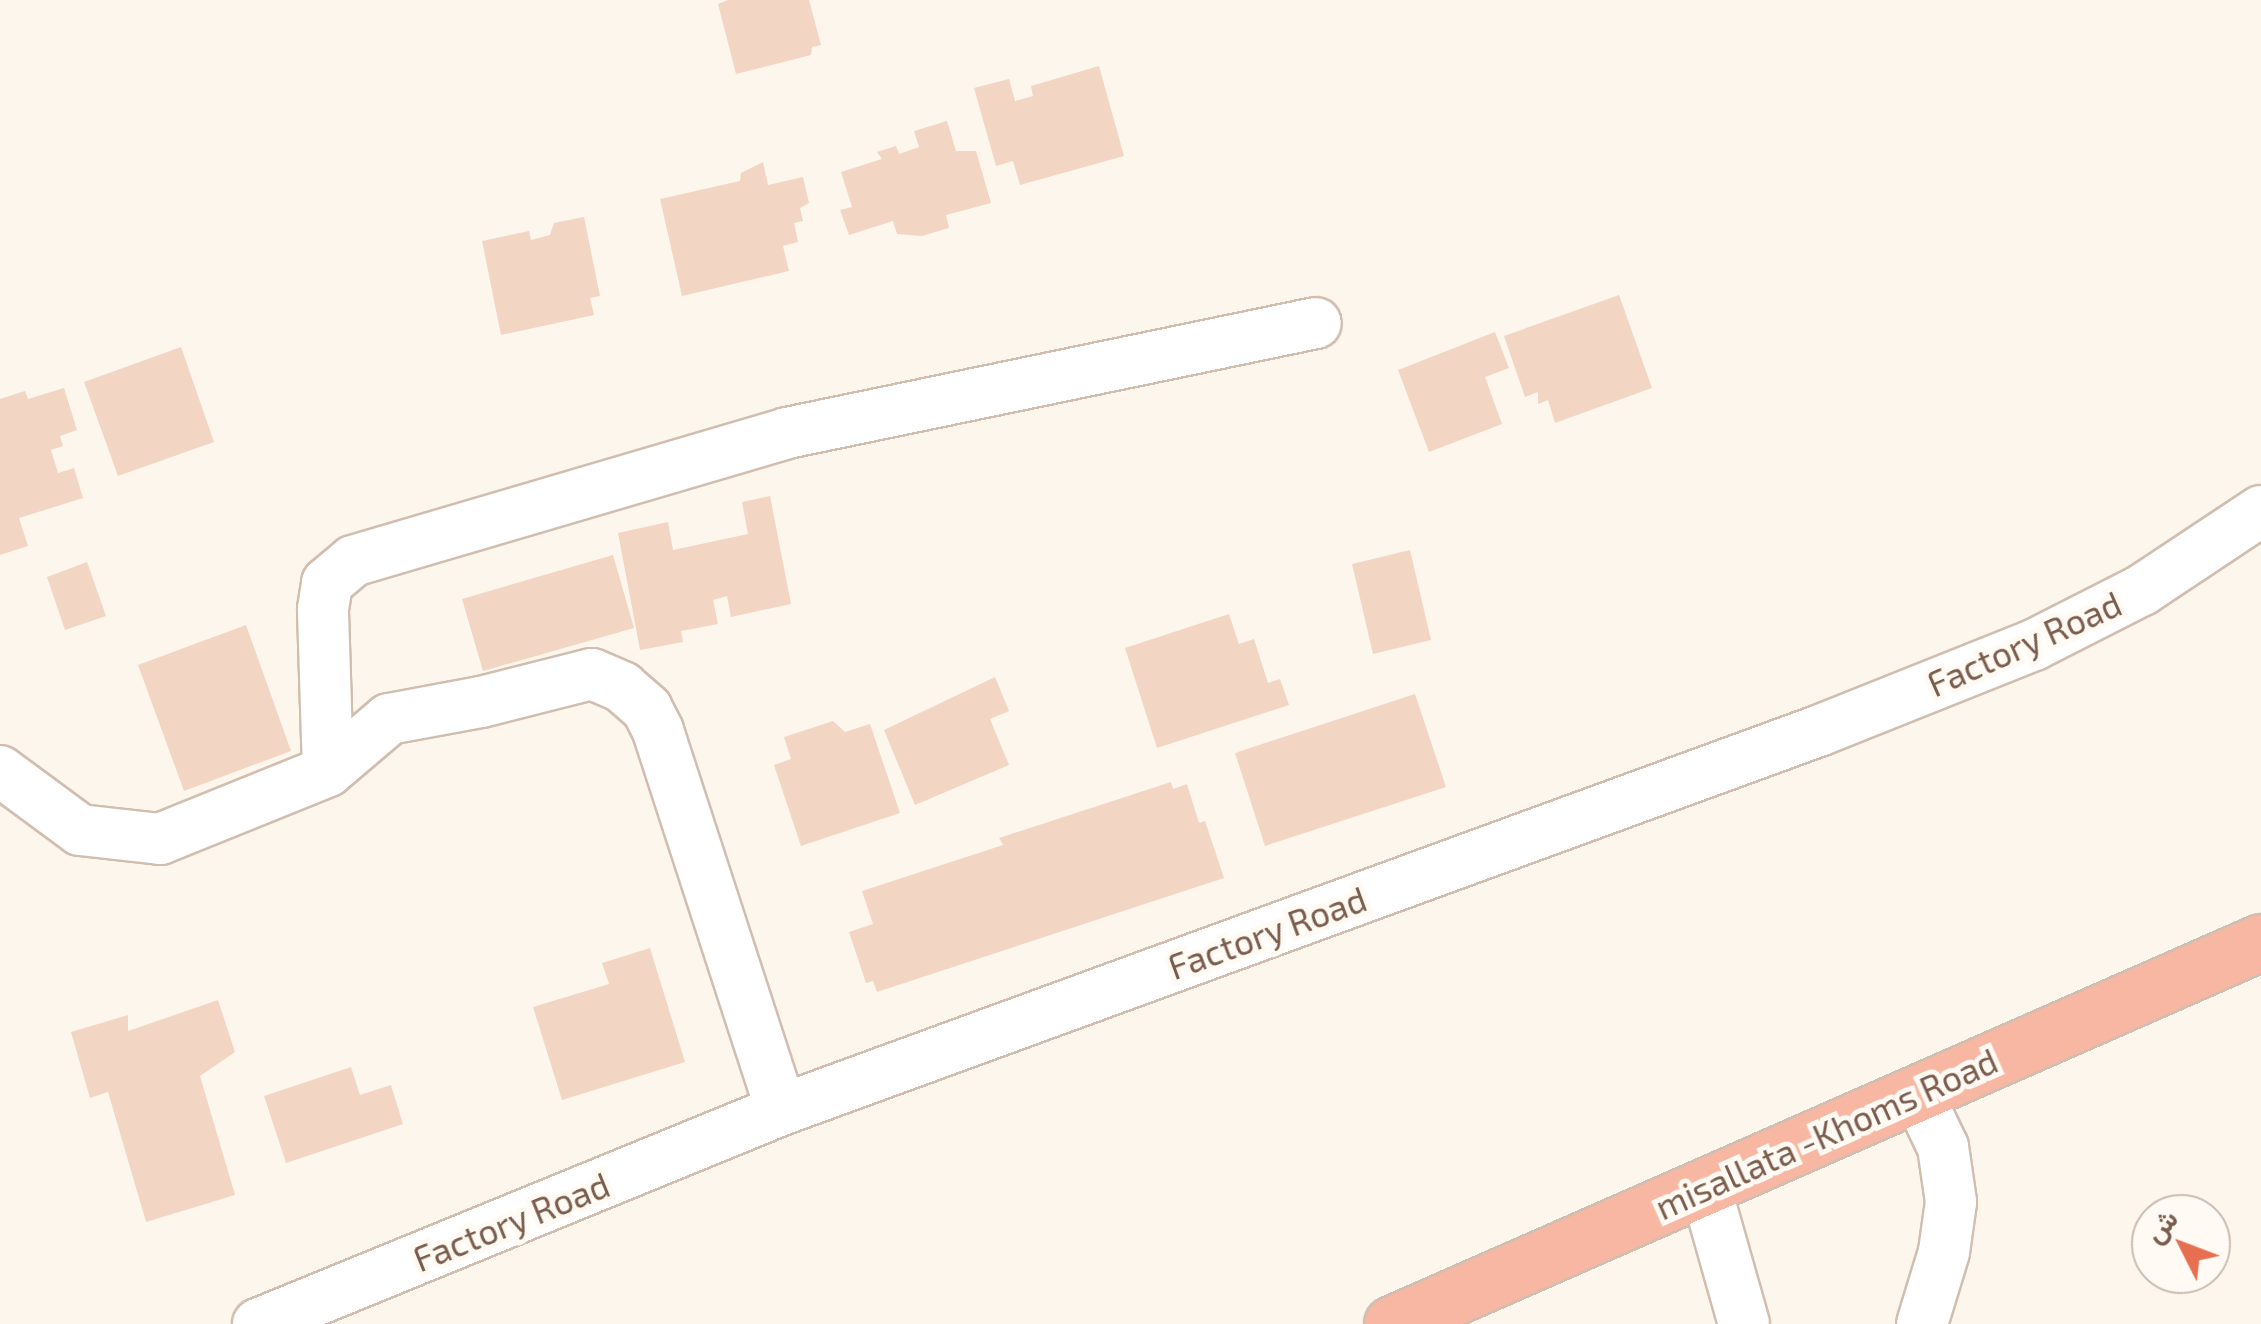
<!DOCTYPE html>
<html>
<head>
<meta charset="utf-8">
<style>
	body { margin:0 }
	#map { position:relative; width:2261px; height:1324px; overflow:hidden; background:#fdf6ec; font-family:"Exo 2",Vazirmatn,sans-serif }
	div>[style] { position:absolute }
	[style*='--x'] { left:calc(var(--x)*1px); top:calc(var(--y)*1px); width:calc(var(--w)*1px); rotate:calc(var(--a)*1deg) }
	.building>* { inset:0; background:#f3d5c3 }
	.roads { filter:drop-shadow(2px 0 #d1beb0) drop-shadow(-2px 0 #d1beb0) drop-shadow(0 2px #d1beb0) drop-shadow(0 -2px #d1beb0) }
	.minor>* { height:50px; margin:-25px; padding:0 25px; transform-origin:25px; border-radius:25px; background:#fff }
	.highway>* { height:55px; margin:-27.5px; padding:0 27.5px; transform-origin:27.5px; border-radius:27.5px; background:#f7b7a3 }
	span { translate:-50% -50%; white-space:nowrap; text-align:center; line-height:1.15; -webkit-text-stroke:10px #fffaf3; paint-order:stroke }
	.street-label { font-size:35px; color:#7a5c4d }
	.north { position:absolute; left:2131px; top:1194px; width:100px; height:100px; box-sizing:border-box; background:#fffaf3; border:2px solid #cabbb1; border-radius:50%; rotate:312deg; font-size:28px; font-weight:700; line-height:40px; text-align:center; color:#7a5c4d }
	.north::after { content:''; display:block; margin:auto; width:35px; height:45px; background:#e76f51; clip-path:polygon(50% 0,100% 100%,50% 72%,0 100%) }
</style>
</head>
<body>
<div id="map">
	<div class="building">
		<div style="clip-path:polygon(728px 0,809px 0,821px 45px,812px 47px,811px 55px,736px 74px,718px 4px)"></div>
		<div style="clip-path:polygon(1099px 66px,1124px 156px,1020px 185px,1013px 161px,996px 166px,974px 88px,1009px 79px,1015px 101px,1033px 96px,1031px 86px)"></div>
		<div style="clip-path:polygon(947px 121px,956px 151px,976px 151px,991px 203px,946px 215px,949px 228px,922px 236px,897px 234px,893px 221px,849px 235px,840px 210px,852px 207px,841px 172px,882px 159px,877px 152px,896px 146px,899px 154px,919px 147px,914px 131px)"></div>
		<div style="clip-path:polygon(763px 162px,768px 185px,803px 177px,809px 203px,800px 208px,803px 221px,794px 223px,798px 242px,783px 246px,789px 271px,682px 296px,660px 199px,740px 181px,741px 173px)"></div>
		<div style="clip-path:polygon(584px 217px,600px 296px,590px 298px,594px 315px,501px 335px,482px 241px,529px 231px,531px 240px,550px 235px,554px 223px)"></div>
		<div style="clip-path:polygon(1619px 295px,1652px 388px,1555px 423px,1548px 400px,1538px 404px,1538px 392px,1525px 397px,1504px 336px)"></div>
		<div style="clip-path:polygon(1495px 332px,1509px 368px,1485px 377px,1502px 424px,1429px 452px,1398px 370px)"></div>
		<div style="clip-path:polygon(181px 347px,214px 442px,118px 476px,84px 382px)"></div>
		<div style="clip-path:polygon(64px 388px,77px 430px,60px 436px,63px 446px,51px 450px,58px 473px,74px 468px,83px 498px,19px 518px,28px 546px,0 555px,0 399px,25px 391px,28px 399px)"></div>
		<div style="clip-path:polygon(770px 496px,791px 604px,731px 617px,727px 596px,713px 600px,718px 624px,681px 631px,683px 642px,640px 650px,618px 533px,668px 522px,673px 550px,748px 534px,742px 502px)"></div>
		<div style="clip-path:polygon(1410px 550px,1431px 640px,1373px 654px,1352px 564px)"></div>
		<div style="clip-path:polygon(613px 555px,634px 628px,483px 671px,462px 599px)"></div>
		<div style="clip-path:polygon(87px 562px,106px 616px,65px 630px,47px 577px)"></div>
		<div style="clip-path:polygon(1229px 614px,1239px 644px,1254px 639px,1268px 683px,1280px 679px,1289px 705px,1157px 748px,1125px 648px)"></div>
		<div style="clip-path:polygon(246px 625px,291px 751px,184px 791px,138px 665px)"></div>
		<div style="clip-path:polygon(995px 677px,1009px 711px,990px 719px,1009px 765px,915px 805px,884px 730px)"></div>
		<div style="clip-path:polygon(1415px 694px,1446px 787px,1265px 846px,1235px 753px)"></div>
		<div style="clip-path:polygon(833px 721px,845px 732px,870px 724px,900px 813px,801px 846px,774px 765px,791px 759px,784px 737px)"></div>
		<div style="clip-path:polygon(1171px 782px,1173px 789px,1187px 784px,1199px 823px,1205px 821px,1224px 878px,877px 992px,873px 981px,866px 983px,849px 932px,873px 924px,862px 891px,1003px 845px,999px 838px)"></div>
		<div style="clip-path:polygon(650px 948px,685px 1062px,562px 1100px,533px 1007px,609px 984px,602px 963px)"></div>
		<div style="clip-path:polygon(218px 1000px,235px 1052px,200px 1076px,235px 1195px,146px 1222px,108px 1092px,90px 1098px,71px 1032px,128px 1015px,128px 1031px)"></div>
		<div style="clip-path:polygon(351px 1067px,360px 1095px,391px 1085px,403px 1124px,286px 1163px,264px 1096px)"></div>
	</div>
	<div class="roads">
		<div class="minor">
			<div style="--x:0;--y:771;--w:99;--a:36.4"></div>
			<div style="--x:80;--y:830;--w:81;--a:6.4"></div>
			<div style="--x:160;--y:839;--w:181;--a:-22"></div>
			<div style="--x:328;--y:771;--w:80;--a:-40.4"></div>
			<div style="--x:389;--y:719;--w:94;--a:-10.5"></div>
			<div style="--x:481;--y:702;--w:114;--a:-14.2"></div>
			<div style="--x:592;--y:674;--w:33;--a:23"></div>
			<div style="--x:622;--y:687;--w:33;--a:41"></div>
			<div style="--x:647;--y:709;--w:25;--a:63"></div>
			<div style="--x:658;--y:731;--w:398;--a:72"></div>
			<div style="--x:328;--y:771;--w:162;--a:-91.8"></div>
			<div style="--x:323;--y:609;--w:26;--a:-81"></div>
			<div style="--x:327;--y:583;--w:34;--a:-40"></div>
			<div style="--x:353;--y:561;--w:452;--a:-16.4"></div>
			<div style="--x:787;--y:433;--w:540;--a:-11.75"></div>
			<div style="--x:1917;--y:1093;--w:60;--a:64.3"></div>
			<div style="--x:1943;--y:1147;--w:56;--a:81.7"></div>
			<div style="--x:1951;--y:1202;--w:50;--a:98"></div>
			<div style="--x:1944;--y:1252;--w:75;--a:107"></div>
			<div style="--x:1705;--y:1186;--w:143;--a:74.2"></div>
			<div style="--x:258;--y:1324;--w:565;--a:-22.25"></div>
			<div style="--x:781;--y:1110;--w:1107;--a:-20.07"></div>
			<div style="--x:1821;--y:730;--w:229;--a:-21.8"></div>
			<div style="--x:2034;--y:645;--w:121;--a:-27"></div>
			<div style="--x:2142;--y:590;--w:143;--a:-33.6"></div>
		</div>
		<div class="highway">
			<div style="--x:1392;--y:1324;--w:949;--a:-23.73"></div>
		</div>
	</div>
	<div class="street-label">
		<span style="left:2024px;top:643px;rotate:-24deg">Factory Road</span>
		<span style="left:1267px;top:932px;rotate:-20deg">Factory Road</span>
		<span style="left:1826px;top:1133px;rotate:-24deg">misallata -Khoms Road</span>
		<span style="left:511px;top:1221px;rotate:-22deg">Factory Road</span>
	</div>
	<div class="north">ش</div>
</div>
</body>
</html>
